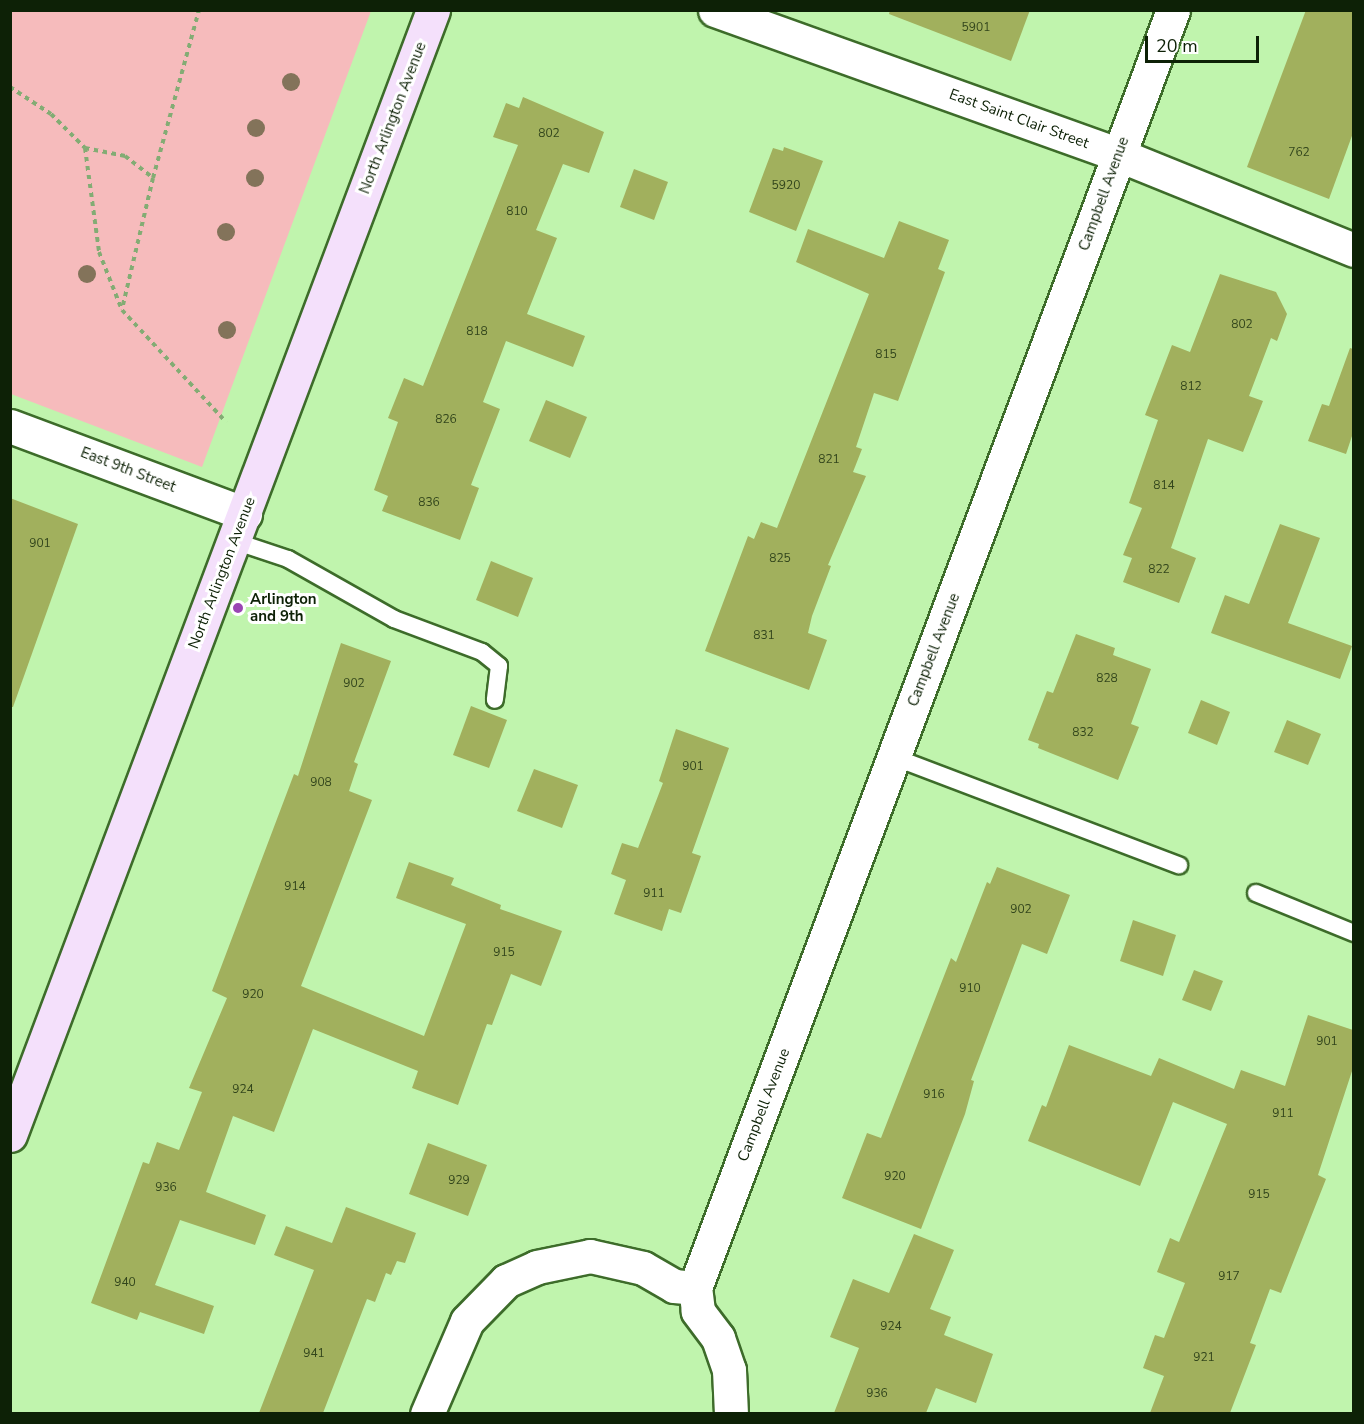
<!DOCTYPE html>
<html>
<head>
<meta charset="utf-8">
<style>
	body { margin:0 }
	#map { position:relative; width:1364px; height:1424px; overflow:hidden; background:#c0f4ad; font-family:"Nunito Sans",sans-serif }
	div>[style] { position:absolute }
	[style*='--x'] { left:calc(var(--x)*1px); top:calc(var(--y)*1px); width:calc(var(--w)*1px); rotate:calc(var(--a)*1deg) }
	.green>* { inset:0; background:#f6bbbc }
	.building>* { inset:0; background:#a1b05d }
	.path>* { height:4px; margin-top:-2px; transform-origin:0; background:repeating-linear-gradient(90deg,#83ac74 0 4.5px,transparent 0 9px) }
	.roads { filter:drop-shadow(2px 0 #3d6c2a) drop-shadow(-2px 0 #3d6c2a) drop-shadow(0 2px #3d6c2a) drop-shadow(0 -2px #3d6c2a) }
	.service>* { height:16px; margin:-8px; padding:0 8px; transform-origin:8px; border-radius:8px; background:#fff }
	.minor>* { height:33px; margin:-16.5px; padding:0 16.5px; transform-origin:16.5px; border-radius:16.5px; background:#fff }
	.secondary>* { height:33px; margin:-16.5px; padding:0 16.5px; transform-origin:16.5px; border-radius:16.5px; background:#f4e0fb }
	.trees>* { width:18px; height:18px; margin:-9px; border-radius:50%; background:#83735a }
	.dots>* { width:16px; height:16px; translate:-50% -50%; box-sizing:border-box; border:3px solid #fff; border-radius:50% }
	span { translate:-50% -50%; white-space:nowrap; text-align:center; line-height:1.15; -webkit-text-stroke:6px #fff; paint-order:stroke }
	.number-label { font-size:12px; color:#32451c }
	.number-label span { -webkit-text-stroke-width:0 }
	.street-label { font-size:15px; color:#0d2106 }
	.poi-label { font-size:15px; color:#0d2106; font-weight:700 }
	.left { translate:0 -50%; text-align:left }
	.frame { position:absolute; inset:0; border:12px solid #0d2106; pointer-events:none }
	.scale { position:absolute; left:1145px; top:36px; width:114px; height:27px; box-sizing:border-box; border:3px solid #0d2106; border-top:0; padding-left:8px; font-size:18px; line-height:21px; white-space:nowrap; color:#0d2106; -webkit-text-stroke:4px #fff; paint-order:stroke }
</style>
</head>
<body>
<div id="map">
	<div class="green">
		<div style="clip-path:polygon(10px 11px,371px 11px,202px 467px,11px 394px)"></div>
	</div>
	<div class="building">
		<div style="clip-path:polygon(890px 10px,1030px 10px,1011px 61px,889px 14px)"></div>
		<div style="clip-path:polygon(1306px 10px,1353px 10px,1353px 133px,1329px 199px,1247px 167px)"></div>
		<div style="clip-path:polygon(523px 97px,604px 132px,589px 173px,563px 164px,536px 230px,557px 238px,527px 314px,585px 336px,573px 367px,506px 341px,483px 402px,500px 409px,471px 485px,479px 488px,460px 540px,382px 511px,388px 496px,374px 490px,398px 422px,388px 418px,404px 378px,423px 386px,518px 145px,493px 137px,506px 103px,519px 108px)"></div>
		<div style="clip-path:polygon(784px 147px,823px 161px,796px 231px,749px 212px,773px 148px,783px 151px)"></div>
		<div style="clip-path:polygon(634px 169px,668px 182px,654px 220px,620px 207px)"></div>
		<div style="clip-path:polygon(899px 221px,949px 240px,938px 269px,945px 272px,898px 401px,874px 393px,856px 447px,862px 449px,853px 472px,866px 476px,828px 565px,831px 566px,812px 616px,808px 633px,827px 640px,809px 690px,705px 651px,748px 536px,754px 539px,761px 522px,777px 528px,869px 294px,796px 262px,808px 229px,884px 258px)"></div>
		<div style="clip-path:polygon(1220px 274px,1276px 292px,1287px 314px,1277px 341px,1271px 338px,1249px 396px,1263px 401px,1243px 452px,1208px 439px,1171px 548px,1196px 558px,1179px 603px,1123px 582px,1132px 558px,1123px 555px,1142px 508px,1129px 503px,1158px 420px,1145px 415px,1172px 345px,1190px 352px)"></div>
		<div style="clip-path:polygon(1350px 348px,1353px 349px,1353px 433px,1346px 454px,1308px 441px,1322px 404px,1329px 406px)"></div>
		<div style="clip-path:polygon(546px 400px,587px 417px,570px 458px,529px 441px)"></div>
		<div style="clip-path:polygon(10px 498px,78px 524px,13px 707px,10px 707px)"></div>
		<div style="clip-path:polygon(1280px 524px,1320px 538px,1288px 623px,1352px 646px,1340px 679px,1211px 633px,1225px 595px,1249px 604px)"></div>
		<div style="clip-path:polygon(491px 561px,533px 578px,518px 617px,476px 600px)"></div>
		<div style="clip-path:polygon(1076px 634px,1115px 648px,1113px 655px,1151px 669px,1131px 724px,1139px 727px,1118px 780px,1038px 748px,1039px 744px,1028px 740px,1047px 691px,1053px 693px)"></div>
		<div style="clip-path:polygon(341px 643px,391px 661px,354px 762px,358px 764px,349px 791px,372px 800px,301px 986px,424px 1036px,466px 924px,396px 898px,409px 862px,454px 878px,451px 885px,501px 905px,500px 909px,562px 931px,541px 986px,511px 974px,492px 1025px,487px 1024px,458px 1105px,412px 1088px,418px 1071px,313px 1029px,274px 1132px,233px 1116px,206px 1192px,266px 1215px,255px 1245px,180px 1220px,155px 1285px,214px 1306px,204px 1334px,140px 1312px,137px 1320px,91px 1303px,143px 1162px,149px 1164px,157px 1142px,179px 1150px,202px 1092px,189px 1088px,227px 998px,212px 991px,294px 774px,298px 776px)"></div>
		<div style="clip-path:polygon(1201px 700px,1230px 712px,1217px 745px,1188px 733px)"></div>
		<div style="clip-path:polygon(471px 706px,507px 720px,489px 768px,453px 755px)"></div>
		<div style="clip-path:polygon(1287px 720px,1321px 734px,1308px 765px,1274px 752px)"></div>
		<div style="clip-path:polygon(676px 729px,729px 748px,692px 853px,701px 856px,681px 913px,669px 909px,662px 931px,614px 914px,626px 880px,611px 874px,622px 843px,638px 848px,663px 783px,659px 781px)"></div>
		<div style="clip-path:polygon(534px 769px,578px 785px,562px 828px,517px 811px)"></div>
		<div style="clip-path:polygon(997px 867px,1070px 895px,1047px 954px,1022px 944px,971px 1080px,974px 1081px,965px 1114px,921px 1229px,842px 1198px,867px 1133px,881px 1138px,951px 958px,956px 962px,987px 882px,990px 884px)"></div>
		<div style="clip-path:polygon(1133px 920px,1176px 935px,1163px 976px,1120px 961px)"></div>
		<div style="clip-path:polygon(1194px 970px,1223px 981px,1211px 1011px,1182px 1000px)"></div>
		<div style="clip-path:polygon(1308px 1015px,1353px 1030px,1353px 1068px,1318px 1175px,1326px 1179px,1281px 1293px,1270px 1289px,1250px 1343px,1256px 1345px,1230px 1413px,1150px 1413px,1164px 1376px,1143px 1368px,1155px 1335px,1164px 1338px,1185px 1283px,1157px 1272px,1170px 1238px,1179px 1242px,1227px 1124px,1173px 1102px,1140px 1186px,1028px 1141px,1042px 1105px,1046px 1107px,1069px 1045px,1151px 1076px,1159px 1058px,1234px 1089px,1241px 1070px,1285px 1086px)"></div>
		<div style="clip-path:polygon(428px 1143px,487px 1165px,468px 1216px,409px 1194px)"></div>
		<div style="clip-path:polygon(346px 1207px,416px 1233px,405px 1263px,397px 1261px,391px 1275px,386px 1273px,375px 1302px,367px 1299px,323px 1413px,259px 1413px,314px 1270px,274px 1255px,286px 1226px,332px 1243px)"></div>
		<div style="clip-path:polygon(914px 1234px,954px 1250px,930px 1309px,951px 1317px,944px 1335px,993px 1354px,976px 1403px,936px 1388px,926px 1413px,834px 1413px,859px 1348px,830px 1337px,853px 1279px,889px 1293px)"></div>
	</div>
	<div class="path">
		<div style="--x:10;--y:87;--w:49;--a:33.4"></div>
		<div style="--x:51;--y:114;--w:48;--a:45"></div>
		<div style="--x:85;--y:148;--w:105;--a:82.3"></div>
		<div style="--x:99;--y:252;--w:62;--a:68.4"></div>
		<div style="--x:122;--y:310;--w:153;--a:47.1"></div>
		<div style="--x:85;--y:148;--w:41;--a:11.3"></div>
		<div style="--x:125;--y:156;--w:36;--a:38"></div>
		<div style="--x:153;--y:178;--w:135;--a:103.3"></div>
		<div style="--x:153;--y:178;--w:174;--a:-74.7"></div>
	</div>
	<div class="roads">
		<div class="service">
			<div style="--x:234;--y:541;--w:57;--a:18.4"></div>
			<div style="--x:288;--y:559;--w:122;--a:29.5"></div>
			<div style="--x:394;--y:619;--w:94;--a:20.6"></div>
			<div style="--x:482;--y:652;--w:22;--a:39"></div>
			<div style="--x:499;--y:666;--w:34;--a:97"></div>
			<div style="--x:894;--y:757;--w:305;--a:20.8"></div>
			<div style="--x:1256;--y:893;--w:106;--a:22.2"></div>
		</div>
		<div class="minor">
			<div style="--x:715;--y:10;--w:429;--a:19.7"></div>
			<div style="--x:1119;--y:155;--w:253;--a:22"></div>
			<div style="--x:10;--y:426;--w:251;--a:20.5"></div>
			<div style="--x:427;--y:1414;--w:101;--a:-66.7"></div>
			<div style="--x:467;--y:1321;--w:56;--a:-45.7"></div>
			<div style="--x:506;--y:1281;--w:34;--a:-24"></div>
			<div style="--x:537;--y:1267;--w:54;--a:-11.7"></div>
			<div style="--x:590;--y:1256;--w:54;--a:12.8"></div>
			<div style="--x:643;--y:1268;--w:36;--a:30"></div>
			<div style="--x:674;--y:1286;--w:21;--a:5"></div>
			<div style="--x:731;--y:1414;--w:44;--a:-92.6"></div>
			<div style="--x:729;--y:1370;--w:34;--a:-109"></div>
			<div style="--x:718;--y:1338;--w:34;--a:-127"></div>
			<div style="--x:698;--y:1311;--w:23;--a:-97"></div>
			<div style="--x:695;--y:1288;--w:1364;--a:-69.49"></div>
		</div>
		<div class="secondary">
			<div style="--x:10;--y:1135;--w:1202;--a:-69.39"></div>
		</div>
	</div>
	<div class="trees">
		<div style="left:291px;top:82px"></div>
		<div style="left:256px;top:128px"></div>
		<div style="left:255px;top:178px"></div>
		<div style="left:226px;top:232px"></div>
		<div style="left:87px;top:274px"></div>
		<div style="left:227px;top:330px"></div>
	</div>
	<div class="dots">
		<div style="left:238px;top:608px;background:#9a45b3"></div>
	</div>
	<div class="number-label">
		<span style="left:976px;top:28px">5901</span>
		<span style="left:549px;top:134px">802</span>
		<span style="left:1299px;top:153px">762</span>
		<span style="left:786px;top:186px">5920</span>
		<span style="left:517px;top:212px">810</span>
		<span style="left:1242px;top:325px">802</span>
		<span style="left:477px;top:332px">818</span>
		<span style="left:886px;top:355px">815</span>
		<span style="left:1191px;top:387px">812</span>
		<span style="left:446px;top:420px">826</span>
		<span style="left:829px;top:460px">821</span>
		<span style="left:1164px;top:486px">814</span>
		<span style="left:429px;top:503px">836</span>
		<span style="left:40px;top:544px">901</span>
		<span style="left:780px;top:559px">825</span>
		<span style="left:1159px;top:570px">822</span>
		<span style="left:764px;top:636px">831</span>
		<span style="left:1107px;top:679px">828</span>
		<span style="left:354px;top:684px">902</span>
		<span style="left:1083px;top:733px">832</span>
		<span style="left:693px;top:767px">901</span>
		<span style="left:321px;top:783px">908</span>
		<span style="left:295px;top:887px">914</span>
		<span style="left:654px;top:894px">911</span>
		<span style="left:1021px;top:910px">902</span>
		<span style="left:504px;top:953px">915</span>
		<span style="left:970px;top:989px">910</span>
		<span style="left:253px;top:995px">920</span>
		<span style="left:1327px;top:1042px">901</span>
		<span style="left:243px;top:1090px">924</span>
		<span style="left:934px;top:1095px">916</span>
		<span style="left:1283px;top:1114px">911</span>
		<span style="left:895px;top:1177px">920</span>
		<span style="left:459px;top:1181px">929</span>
		<span style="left:166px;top:1188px">936</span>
		<span style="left:1259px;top:1195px">915</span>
		<span style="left:1229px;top:1277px">917</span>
		<span style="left:125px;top:1283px">940</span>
		<span style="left:891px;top:1327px">924</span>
		<span style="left:314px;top:1354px">941</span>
		<span style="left:1204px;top:1358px">921</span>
		<span style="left:877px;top:1394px">936</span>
	</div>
	<div class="street-label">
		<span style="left:393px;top:118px;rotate:-69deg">North Arlington Avenue</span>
		<span style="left:1019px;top:119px;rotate:20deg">East Saint Clair Street</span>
		<span style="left:1104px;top:194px;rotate:-70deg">Campbell Avenue</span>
		<span style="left:128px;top:470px;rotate:21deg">East 9th Street</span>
		<span style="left:222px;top:573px;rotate:-69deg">North Arlington Avenue</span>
		<span style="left:934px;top:650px;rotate:-69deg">Campbell Avenue</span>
		<span style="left:764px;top:1105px;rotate:-69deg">Campbell Avenue</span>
	</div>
	<div class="poi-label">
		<span class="left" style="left:250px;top:608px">Arlington<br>and 9th</span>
	</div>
	<div class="frame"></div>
	<div class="scale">20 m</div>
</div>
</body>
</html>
